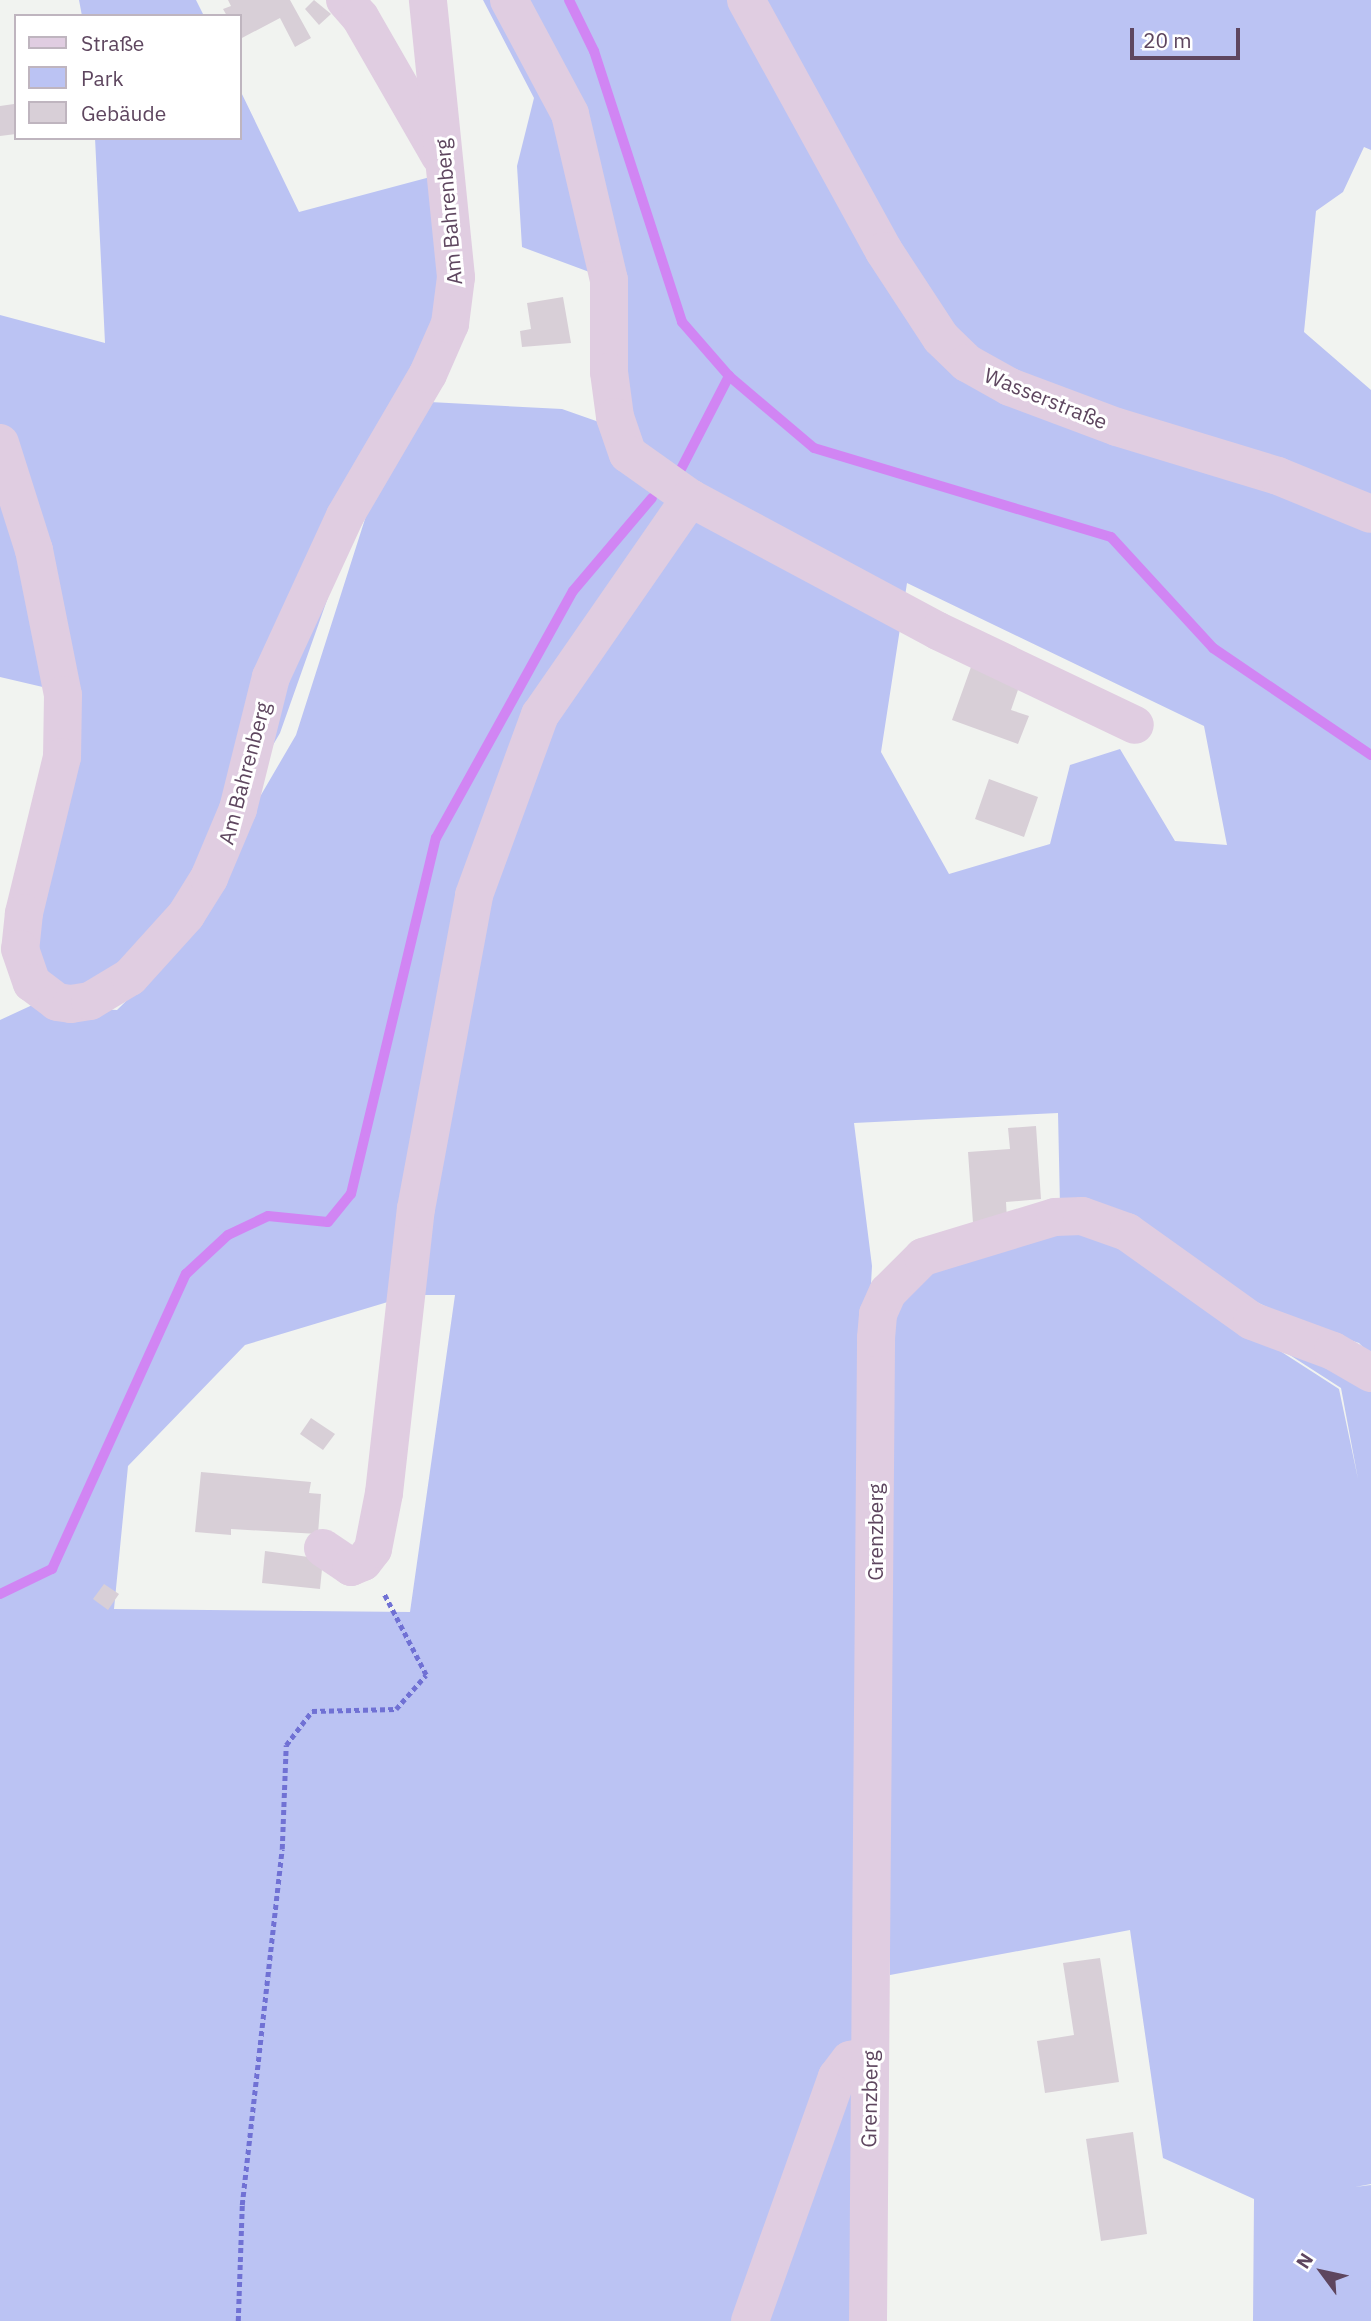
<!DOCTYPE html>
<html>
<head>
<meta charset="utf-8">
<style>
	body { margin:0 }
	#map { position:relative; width:1371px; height:2321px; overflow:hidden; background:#f1f3f0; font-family:"IBM Plex Sans",sans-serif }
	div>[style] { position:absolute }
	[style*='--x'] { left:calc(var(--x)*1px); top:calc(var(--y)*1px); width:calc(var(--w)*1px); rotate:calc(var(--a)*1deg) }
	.green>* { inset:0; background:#bbc3f3 }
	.stream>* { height:10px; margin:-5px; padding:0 5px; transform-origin:5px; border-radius:5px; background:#d185f3 }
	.building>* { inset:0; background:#d8cfd7 }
	.path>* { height:4.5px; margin-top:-2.25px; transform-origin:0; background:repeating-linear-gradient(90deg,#7071d4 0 5px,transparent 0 8.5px) }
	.minor>* { height:38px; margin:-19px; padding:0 19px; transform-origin:19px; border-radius:19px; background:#e0cde1 }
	span { translate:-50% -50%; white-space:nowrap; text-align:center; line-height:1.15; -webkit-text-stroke:6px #fff; paint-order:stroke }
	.street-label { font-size:21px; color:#5e465f }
	.legend { position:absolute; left:14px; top:14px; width:228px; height:126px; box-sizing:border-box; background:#fff; border:2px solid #bfb5bf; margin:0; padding:9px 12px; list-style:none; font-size:21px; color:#5e465f }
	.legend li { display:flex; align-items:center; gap:14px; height:35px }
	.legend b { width:35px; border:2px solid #bfb5bf }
	.north { position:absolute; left:1287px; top:2237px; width:70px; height:70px; -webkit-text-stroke:5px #fff; paint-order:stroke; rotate:303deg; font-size:19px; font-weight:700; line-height:28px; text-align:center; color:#5e465f }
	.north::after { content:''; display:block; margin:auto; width:24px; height:32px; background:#5e465f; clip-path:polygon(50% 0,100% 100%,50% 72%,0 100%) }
	.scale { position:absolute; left:1130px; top:28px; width:110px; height:32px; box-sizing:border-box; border:4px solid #5e465f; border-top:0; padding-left:9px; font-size:21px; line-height:24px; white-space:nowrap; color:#5e465f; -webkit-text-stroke:5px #fff; paint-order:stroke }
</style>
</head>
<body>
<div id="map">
	<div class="green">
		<div style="clip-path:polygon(79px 0,196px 0,204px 16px,82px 16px)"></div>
		<div style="clip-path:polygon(evenodd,483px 0,1371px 0,1371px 150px,1364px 147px,1343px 192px,1316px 211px,1304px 332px,1371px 390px,1371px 1355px,1359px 1343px,1304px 1325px,1060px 1206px,1058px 1113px,854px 1123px,872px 1266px,859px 1500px,859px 2321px,0 2321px,0 1020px,41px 1001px,69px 1008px,117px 1010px,160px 968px,296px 735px,365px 519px,411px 401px,562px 409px,599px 422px,619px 283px,522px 247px,517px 166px,534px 98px,483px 0,907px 583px,1204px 726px,1227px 845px,1175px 841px,1120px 749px,1070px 765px,1050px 844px,949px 874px,881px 752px,907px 583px,483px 0,411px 1295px,455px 1295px,410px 1612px,114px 1609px,128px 1466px,245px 1345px,411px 1295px)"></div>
		<div style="clip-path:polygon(240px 90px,299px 212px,434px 176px,446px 276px,431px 330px,395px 408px,280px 733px,144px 966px,58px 994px,28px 947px,67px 765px,0 435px,0 315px,105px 343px,95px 138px,240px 138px)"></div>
		<div style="clip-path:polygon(0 478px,47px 688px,0 677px)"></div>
		<div style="clip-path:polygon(1085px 1225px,1339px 1389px,1358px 1479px,1341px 1388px,1228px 1315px,1371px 1391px,1371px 2184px,1355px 2187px,1371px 2185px,1371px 2321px,1253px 2321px,1254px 2199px,1163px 2158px,1130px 1930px,890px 1975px,883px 1318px,932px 1261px)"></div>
	</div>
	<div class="stream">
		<div style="--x:569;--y:0;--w:57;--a:63.9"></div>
		<div style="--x:594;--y:51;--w:285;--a:72"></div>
		<div style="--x:682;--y:322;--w:72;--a:49"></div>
		<div style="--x:729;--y:376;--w:111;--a:40.3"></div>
		<div style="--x:814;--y:448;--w:310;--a:16.7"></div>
		<div style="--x:1111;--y:537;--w:151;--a:47.4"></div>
		<div style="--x:1213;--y:648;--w:191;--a:34.1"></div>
		<div style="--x:681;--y:469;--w:105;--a:-62.7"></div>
		<div style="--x:0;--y:1594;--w:58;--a:-25.7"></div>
		<div style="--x:52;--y:1569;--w:324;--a:-65.6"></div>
		<div style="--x:186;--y:1274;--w:57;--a:-42.9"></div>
		<div style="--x:228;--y:1235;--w:44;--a:-25.4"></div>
		<div style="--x:268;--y:1216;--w:60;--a:5.7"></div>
		<div style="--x:328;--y:1222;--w:36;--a:-51"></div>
		<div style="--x:351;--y:1194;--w:366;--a:-76.6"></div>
		<div style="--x:436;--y:838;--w:282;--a:-61"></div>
		<div style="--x:573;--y:591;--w:122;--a:-49.7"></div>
	</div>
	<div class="building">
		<div style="clip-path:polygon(228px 0,290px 0,311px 38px,295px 47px,280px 18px,240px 39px,240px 16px,227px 16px,223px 9px,231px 6px)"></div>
		<div style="clip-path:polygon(314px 0,331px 14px,319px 25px,305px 9px)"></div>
		<div style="clip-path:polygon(14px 104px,16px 134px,0 136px,0 106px)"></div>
		<div style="clip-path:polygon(563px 297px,571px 343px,522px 347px,520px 331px,531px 329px,527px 303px)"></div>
		<div style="clip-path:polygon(971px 667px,1020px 684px,1011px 710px,1029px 716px,1018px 744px,952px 720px)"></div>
		<div style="clip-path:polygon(989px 779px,1038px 797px,1024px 837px,975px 819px)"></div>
		<div style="clip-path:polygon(1036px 1126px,1041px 1199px,1006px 1202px,1007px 1220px,973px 1223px,968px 1152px,1010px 1149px,1008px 1128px)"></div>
		<div style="clip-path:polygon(311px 1418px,335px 1434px,323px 1450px,300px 1434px)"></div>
		<div style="clip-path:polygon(201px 1472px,311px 1482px,309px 1493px,321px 1494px,318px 1534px,231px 1529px,231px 1535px,195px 1532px)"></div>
		<div style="clip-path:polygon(265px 1551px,323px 1559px,320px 1589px,262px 1583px)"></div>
		<div style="clip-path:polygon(104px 1584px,119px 1594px,108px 1610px,93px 1599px)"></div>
		<div style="clip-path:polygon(1100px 1958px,1119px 2082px,1045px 2093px,1037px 2041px,1074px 2035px,1063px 1963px)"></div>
		<div style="clip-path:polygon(1133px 2132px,1147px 2234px,1101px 2241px,1086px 2139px)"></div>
	</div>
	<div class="path">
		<div style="--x:238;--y:2321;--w:116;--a:-88"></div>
		<div style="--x:242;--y:2205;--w:358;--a:-83.6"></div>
		<div style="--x:282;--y:1849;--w:104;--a:-87.8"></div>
		<div style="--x:286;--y:1745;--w:43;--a:-52.6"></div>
		<div style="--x:312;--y:1711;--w:84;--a:-1.4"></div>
		<div style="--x:396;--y:1709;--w:45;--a:-48.6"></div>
		<div style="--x:426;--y:1675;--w:93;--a:-117.4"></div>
	</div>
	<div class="minor">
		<div style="--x:345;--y:0;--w:23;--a:49"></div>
		<div style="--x:360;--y:17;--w:160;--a:60.1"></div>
		<div style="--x:509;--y:0;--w:129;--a:61.8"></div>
		<div style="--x:570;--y:114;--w:171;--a:76.8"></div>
		<div style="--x:609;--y:280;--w:92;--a:90"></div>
		<div style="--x:609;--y:372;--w:45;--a:82.4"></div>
		<div style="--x:615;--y:417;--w:39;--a:71"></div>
		<div style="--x:628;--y:454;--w:76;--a:35.4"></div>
		<div style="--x:690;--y:498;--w:281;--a:28.2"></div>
		<div style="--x:938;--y:631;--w:218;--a:25.5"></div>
		<div style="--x:746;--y:0;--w:286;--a:61.2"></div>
		<div style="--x:884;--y:251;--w:104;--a:56.8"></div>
		<div style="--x:941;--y:338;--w:36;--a:44"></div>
		<div style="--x:967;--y:363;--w:49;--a:29.2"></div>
		<div style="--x:1010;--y:387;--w:114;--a:20.5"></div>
		<div style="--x:1117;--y:427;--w:168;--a:16.9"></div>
		<div style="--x:1278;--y:476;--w:100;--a:22.2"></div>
		<div style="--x:0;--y:443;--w:112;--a:72.4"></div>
		<div style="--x:34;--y:550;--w:148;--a:78.7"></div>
		<div style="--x:63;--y:695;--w:62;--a:90.9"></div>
		<div style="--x:62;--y:757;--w:161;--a:103.7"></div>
		<div style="--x:24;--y:913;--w:36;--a:96"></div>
		<div style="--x:20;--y:949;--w:36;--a:71"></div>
		<div style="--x:32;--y:983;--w:31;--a:37"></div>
		<div style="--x:57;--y:1002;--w:14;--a:8"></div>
		<div style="--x:71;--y:1004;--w:19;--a:-9"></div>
		<div style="--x:90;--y:1001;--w:47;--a:-31"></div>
		<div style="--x:130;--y:977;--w:84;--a:-47.9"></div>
		<div style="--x:186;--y:915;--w:44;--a:-58.1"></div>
		<div style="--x:209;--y:878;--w:75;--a:-67.2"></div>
		<div style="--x:238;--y:809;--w:136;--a:-76"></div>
		<div style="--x:271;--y:677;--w:177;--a:-65.3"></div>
		<div style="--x:345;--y:516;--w:164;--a:-59.7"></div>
		<div style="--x:428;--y:374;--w:55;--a:-66.3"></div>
		<div style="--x:450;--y:324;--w:47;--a:-82.7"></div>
		<div style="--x:456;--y:277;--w:278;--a:-95.8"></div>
		<div style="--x:323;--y:1548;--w:34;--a:34"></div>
		<div style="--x:351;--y:1567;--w:13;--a:-23"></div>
		<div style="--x:363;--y:1562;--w:16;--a:-52"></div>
		<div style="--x:373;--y:1549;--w:57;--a:-78.9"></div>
		<div style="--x:384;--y:1493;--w:286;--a:-83.6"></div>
		<div style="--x:416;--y:1209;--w:319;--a:-79.5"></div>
		<div style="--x:474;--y:895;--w:192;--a:-69.9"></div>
		<div style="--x:540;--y:715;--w:264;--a:-55.3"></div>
		<div style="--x:750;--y:2321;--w:259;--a:-70.4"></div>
		<div style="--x:837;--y:2077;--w:21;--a:-53"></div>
		<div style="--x:850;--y:2060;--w:20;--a:-11"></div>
		<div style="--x:868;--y:2321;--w:983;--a:-89.53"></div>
		<div style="--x:876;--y:1338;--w:24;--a:-85"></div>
		<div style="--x:878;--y:1314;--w:24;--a:-66"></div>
		<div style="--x:888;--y:1292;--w:49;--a:-45"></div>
		<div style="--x:923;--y:1257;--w:138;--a:-16.9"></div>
		<div style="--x:1055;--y:1217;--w:27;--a:-2"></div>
		<div style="--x:1082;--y:1216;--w:48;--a:19.6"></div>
		<div style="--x:1127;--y:1232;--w:153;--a:35.5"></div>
		<div style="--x:1252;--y:1321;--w:86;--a:20.3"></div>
		<div style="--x:1333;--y:1351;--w:44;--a:30.1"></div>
	</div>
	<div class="street-label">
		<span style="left:448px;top:212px;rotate:-95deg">Am Bahrenberg</span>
		<span style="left:1046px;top:398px;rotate:22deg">Wasserstraße</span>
		<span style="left:244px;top:773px;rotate:-75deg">Am Bahrenberg</span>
		<span style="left:875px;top:1532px;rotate:-90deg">Grenzberg</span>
		<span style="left:869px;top:2099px;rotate:-89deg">Grenzberg</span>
	</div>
	<ul class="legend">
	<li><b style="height:9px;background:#e0cde1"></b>Straße</li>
	<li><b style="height:19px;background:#bbc3f3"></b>Park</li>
	<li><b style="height:19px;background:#d8cfd7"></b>Gebäude</li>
	</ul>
	<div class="north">N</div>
	<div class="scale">20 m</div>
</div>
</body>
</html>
